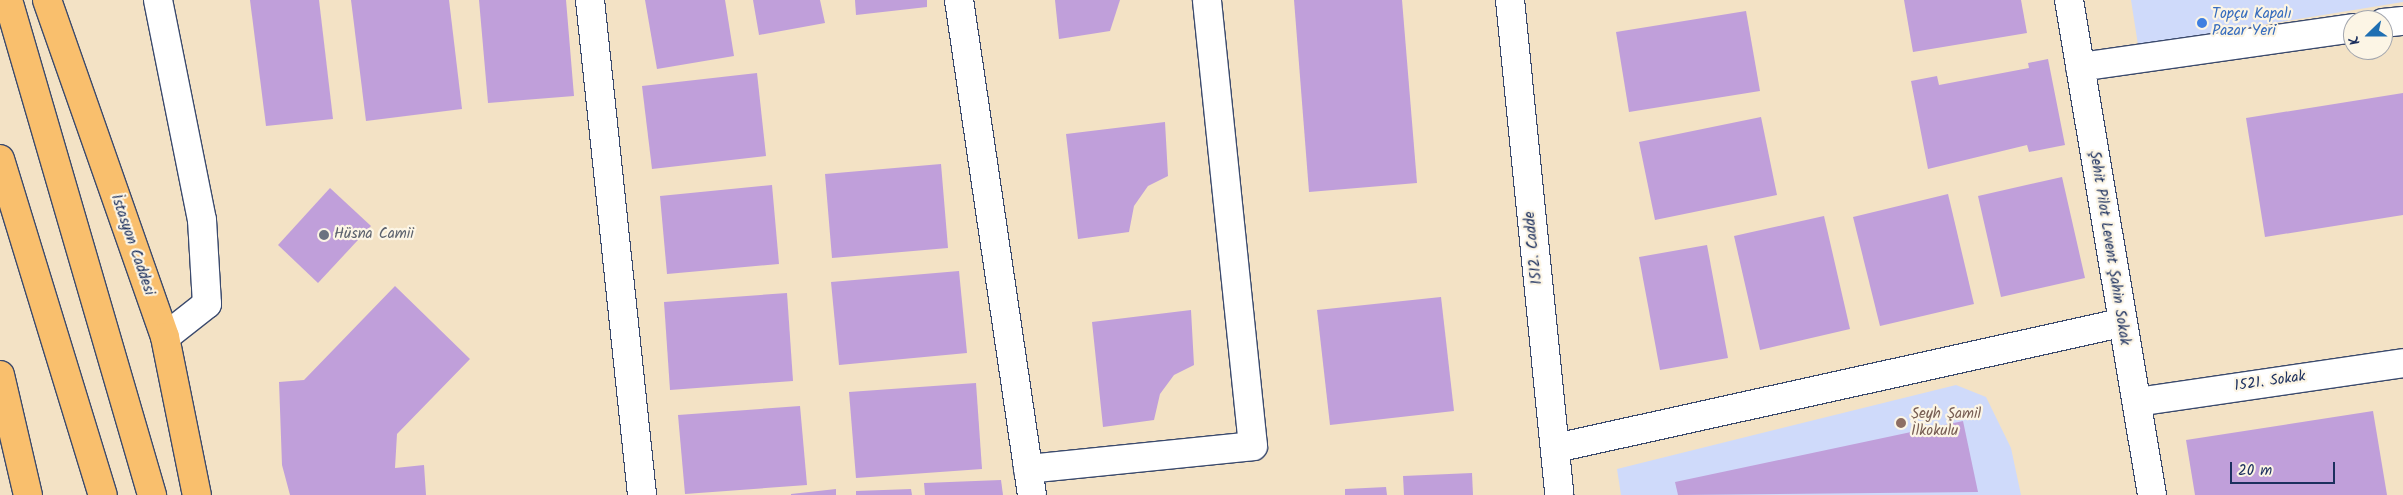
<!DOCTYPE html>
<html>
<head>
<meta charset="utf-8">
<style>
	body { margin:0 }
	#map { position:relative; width:2403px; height:495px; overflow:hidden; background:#f3e2c5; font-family:Kalam,sans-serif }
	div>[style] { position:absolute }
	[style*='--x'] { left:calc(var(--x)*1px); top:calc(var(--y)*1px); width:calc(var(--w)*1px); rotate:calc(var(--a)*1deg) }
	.built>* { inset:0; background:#cfdafa }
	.building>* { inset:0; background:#c09fda }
	.roads { filter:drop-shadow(1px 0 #3b4a6d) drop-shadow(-1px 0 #3b4a6d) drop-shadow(0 1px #3b4a6d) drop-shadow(0 -1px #3b4a6d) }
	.minor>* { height:28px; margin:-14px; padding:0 14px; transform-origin:14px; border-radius:14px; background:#fff }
	.major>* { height:28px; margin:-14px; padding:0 14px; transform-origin:14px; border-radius:14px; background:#f9bf6d }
	.dots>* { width:14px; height:14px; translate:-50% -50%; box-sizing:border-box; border:2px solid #fcf5e5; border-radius:50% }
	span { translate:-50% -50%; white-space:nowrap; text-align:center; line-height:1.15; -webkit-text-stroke:4.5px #fcf5e5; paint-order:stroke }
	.shop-label { font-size:15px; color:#366cbe }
	.left { translate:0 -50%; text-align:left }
	.worship-label { font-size:15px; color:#5b616d }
	.street-label { font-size:15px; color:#1b2f5e }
	.education-label { font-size:15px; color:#785e54 }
	.north { position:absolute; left:2343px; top:10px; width:50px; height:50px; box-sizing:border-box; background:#fcf5e5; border:1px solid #a2a6af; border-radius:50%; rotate:248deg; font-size:14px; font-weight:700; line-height:20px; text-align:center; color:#1b2f5e }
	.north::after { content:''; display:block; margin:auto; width:18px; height:22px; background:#1f6fb2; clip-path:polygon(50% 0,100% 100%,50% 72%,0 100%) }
	.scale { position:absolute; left:2230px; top:462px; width:105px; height:22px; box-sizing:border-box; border:2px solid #1b2f5e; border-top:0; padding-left:6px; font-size:15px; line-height:18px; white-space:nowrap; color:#1b2f5e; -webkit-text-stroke:4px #fcf5e5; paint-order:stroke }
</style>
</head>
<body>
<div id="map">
	<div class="built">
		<div style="clip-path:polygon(2131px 0,2403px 0,2403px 2px,2138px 45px)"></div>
		<div style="clip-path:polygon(1956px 385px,1986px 397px,2011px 448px,2021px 495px,1621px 495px,1617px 469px)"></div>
	</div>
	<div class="building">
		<div style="clip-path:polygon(250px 0,319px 0,333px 119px,266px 126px)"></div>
		<div style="clip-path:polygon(351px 0,449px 0,462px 109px,366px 121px)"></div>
		<div style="clip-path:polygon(479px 0,566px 0,574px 96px,488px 103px)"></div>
		<div style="clip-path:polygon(645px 0,725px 0,734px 56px,657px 69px)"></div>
		<div style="clip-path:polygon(753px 0,820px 0,825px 23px,759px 35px)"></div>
		<div style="clip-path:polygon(855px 0,927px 0,927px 7px,856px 15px)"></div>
		<div style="clip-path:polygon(1055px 0,1120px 0,1110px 31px,1059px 39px)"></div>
		<div style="clip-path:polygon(1294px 0,1402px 0,1417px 183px,1309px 192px)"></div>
		<div style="clip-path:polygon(1904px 0,2021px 0,2027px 33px,1913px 52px)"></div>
		<div style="clip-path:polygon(1746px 11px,1760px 91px,1629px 112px,1616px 32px)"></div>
		<div style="clip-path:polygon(2048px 59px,2065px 145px,2029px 152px,2027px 145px,1928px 169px,1911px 81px,1937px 76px,1939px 85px,2029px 68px,2028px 63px)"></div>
		<div style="clip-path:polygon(757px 73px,766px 156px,652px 169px,642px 86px)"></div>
		<div style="clip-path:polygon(2403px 93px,2403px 215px,2265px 237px,2246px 118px)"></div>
		<div style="clip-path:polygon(1761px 117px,1777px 195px,1655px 220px,1639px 142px)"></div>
		<div style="clip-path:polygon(1165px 122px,1168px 176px,1148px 186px,1134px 206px,1129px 232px,1078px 239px,1066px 134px)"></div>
		<div style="clip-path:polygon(941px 164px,948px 248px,832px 258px,825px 174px)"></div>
		<div style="clip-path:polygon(2062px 177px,2085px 278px,2001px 297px,1978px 196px)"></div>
		<div style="clip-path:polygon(772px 185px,779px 264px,667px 274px,660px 196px)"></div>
		<div style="clip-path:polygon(330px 188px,371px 226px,318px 283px,278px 245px)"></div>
		<div style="clip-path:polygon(1948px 194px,1974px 304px,1880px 326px,1853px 217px)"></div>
		<div style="clip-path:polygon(1824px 216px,1850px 329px,1760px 350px,1734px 236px)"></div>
		<div style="clip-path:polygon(1707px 245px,1728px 358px,1660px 370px,1639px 257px)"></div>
		<div style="clip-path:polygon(959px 271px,967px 353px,839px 365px,831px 282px)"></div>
		<div style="clip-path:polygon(395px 286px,470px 359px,397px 434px,395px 468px,424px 465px,426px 495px,290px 495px,282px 465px,279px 382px,304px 380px)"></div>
		<div style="clip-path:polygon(787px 293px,793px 381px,670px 390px,664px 302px)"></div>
		<div style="clip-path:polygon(1441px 297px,1454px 411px,1330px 425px,1317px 310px)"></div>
		<div style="clip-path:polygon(1191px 310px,1194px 365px,1174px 375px,1160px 394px,1154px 420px,1103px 427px,1092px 322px)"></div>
		<div style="clip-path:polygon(976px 383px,982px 469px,856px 478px,849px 392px)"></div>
		<div style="clip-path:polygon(800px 406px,807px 485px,685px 494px,678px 415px)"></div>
		<div style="clip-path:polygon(2373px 411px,2387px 495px,2195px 495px,2186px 440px)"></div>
		<div style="clip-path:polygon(1963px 421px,1978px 492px,1678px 495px,1675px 482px)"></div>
		<div style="clip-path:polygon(1472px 473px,1473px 495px,1404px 495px,1403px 476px)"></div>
		<div style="clip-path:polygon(1001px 480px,1003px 495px,925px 495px,924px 483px)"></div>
		<div style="clip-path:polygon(1386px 487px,1387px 495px,1345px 495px,1345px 489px)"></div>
		<div style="clip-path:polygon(836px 489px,836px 495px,791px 495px,791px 494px)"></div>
		<div style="clip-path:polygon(911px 489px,912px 495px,856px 495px,856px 491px)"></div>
	</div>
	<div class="roads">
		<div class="minor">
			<div style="--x:158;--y:0;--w:224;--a:78.7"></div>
			<div style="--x:202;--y:220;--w:84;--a:86.6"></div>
			<div style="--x:207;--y:304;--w:53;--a:141.8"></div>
			<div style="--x:590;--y:0;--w:498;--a:84"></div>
			<div style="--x:959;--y:0;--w:500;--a:81.61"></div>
			<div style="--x:1510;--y:0;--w:497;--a:84.3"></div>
			<div style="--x:2069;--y:0;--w:502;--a:80.48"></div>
			<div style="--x:2383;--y:23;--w:20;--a:-6"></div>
			<div style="--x:2080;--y:67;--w:276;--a:-8.1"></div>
			<div style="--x:2137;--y:402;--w:269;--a:-8.3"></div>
			<div style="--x:1556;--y:448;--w:579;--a:-12.48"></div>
			<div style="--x:1028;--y:469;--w:226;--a:-5.8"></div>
			<div style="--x:1253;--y:446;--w:448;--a:-95.9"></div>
		</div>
		<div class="major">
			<div style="--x:8;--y:0;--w:516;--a:73.78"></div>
			<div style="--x:47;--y:0;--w:357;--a:70.7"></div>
			<div style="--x:165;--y:337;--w:161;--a:78.6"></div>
			<div style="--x:0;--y:159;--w:351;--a:73"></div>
			<div style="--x:0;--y:375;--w:123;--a:76.9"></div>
		</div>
	</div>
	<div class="dots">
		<div style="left:2202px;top:23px;background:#3f7fe0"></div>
		<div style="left:324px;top:235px;background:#6b7280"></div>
		<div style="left:1901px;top:423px;background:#8d6e63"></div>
	</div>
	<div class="shop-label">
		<span class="left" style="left:2212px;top:23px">Topçu Kapalı<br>Pazar Yeri</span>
	</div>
	<div class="worship-label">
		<span class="left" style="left:334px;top:235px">Hüsna Camii</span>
	</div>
	<div class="street-label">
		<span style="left:132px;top:245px;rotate:71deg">İstasyon Caddesi</span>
		<span style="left:1534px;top:248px;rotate:-96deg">1512. Cadde</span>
		<span style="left:2109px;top:248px;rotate:81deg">Şehit Pilot Levent Şahin Sokak</span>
		<span style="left:2270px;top:382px;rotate:-8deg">1521. Sokak</span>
	</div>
	<div class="education-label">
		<span class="left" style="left:1911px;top:423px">Şeyh Şamil<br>İlkokulu</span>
	</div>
	<div class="north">K</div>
	<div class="scale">20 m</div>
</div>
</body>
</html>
